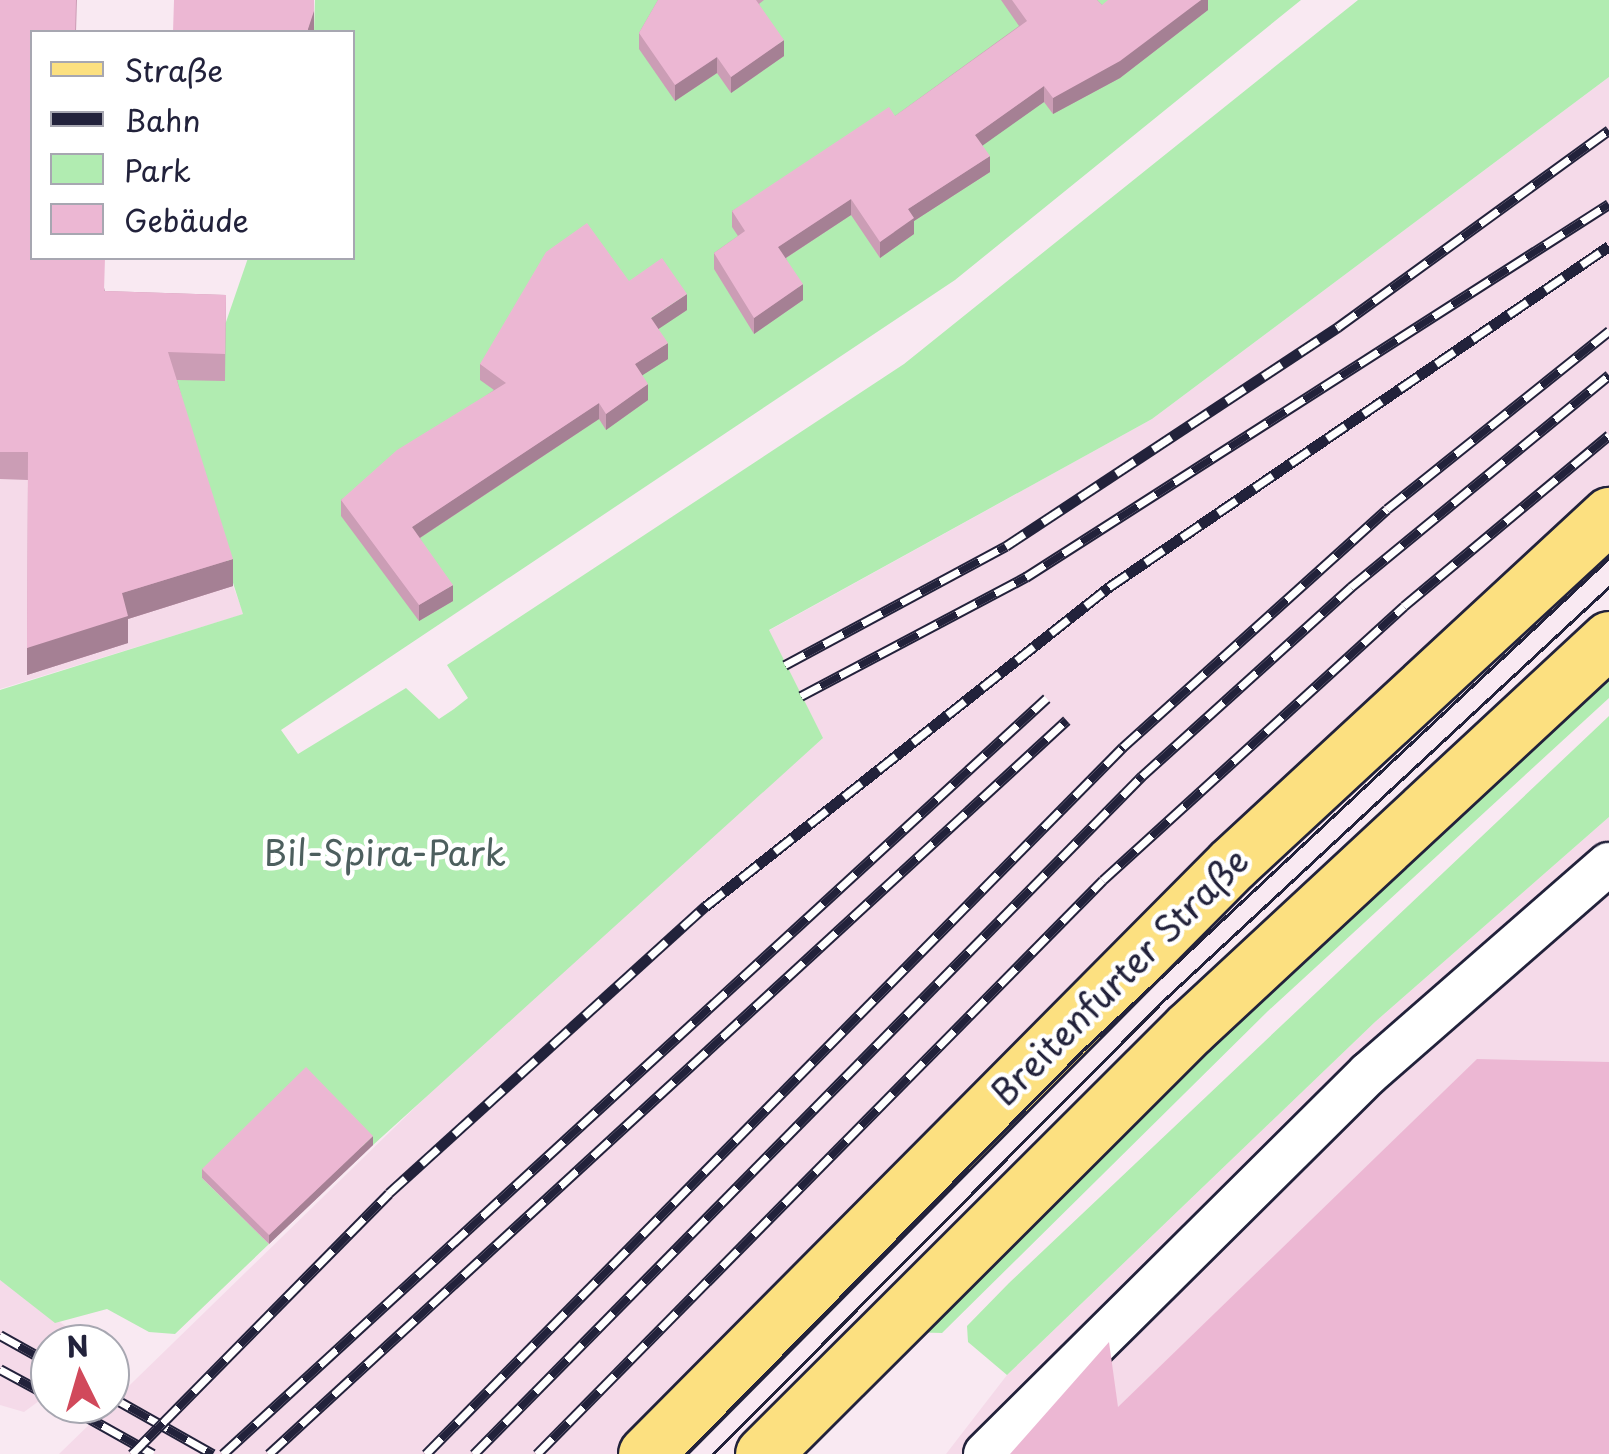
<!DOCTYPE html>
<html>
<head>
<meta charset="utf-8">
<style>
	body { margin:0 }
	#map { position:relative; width:1609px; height:1454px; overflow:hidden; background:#f9e9f2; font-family:"Playpen Sans",sans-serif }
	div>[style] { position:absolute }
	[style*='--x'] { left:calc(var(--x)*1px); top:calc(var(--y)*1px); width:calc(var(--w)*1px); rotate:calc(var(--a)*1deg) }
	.built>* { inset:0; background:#f5dae9 }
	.green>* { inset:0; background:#b1ecb1 }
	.roads { filter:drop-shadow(2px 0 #22223b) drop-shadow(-2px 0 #22223b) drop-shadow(0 2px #22223b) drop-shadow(0 -2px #22223b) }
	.street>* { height:42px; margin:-21px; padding:0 21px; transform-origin:21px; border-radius:21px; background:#fff }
	.primary>* { height:55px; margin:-27.5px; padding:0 27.5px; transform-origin:27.5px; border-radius:27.5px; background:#fce080 }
	.tram>* { height:2.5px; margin:-1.25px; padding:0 1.25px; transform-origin:1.25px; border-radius:1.25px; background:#22223b }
	.rail>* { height:11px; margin-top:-5.5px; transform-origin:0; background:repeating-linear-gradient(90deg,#fff 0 22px,#22223b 0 44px); box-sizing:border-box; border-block:2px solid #22223b }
	.wall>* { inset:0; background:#cb9db5 }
	.shaded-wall>* { inset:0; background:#a58094 }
	.building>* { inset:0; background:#ecb7d3 }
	span { translate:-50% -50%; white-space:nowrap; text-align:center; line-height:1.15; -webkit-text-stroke:9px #fff; paint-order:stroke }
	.park-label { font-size:35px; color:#4d5f5e }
	.street-label { font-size:35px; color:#22223b }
	.legend { position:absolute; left:30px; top:30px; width:325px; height:230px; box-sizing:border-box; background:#fff; border:2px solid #a7a7b1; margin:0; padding:12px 18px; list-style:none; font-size:30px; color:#22223b }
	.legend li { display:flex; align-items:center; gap:20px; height:50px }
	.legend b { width:50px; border:2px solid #a7a7b1 }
	.north { position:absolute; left:30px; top:1324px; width:100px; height:100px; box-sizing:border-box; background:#fff; border:2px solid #a7a7b1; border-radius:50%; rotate:355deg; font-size:28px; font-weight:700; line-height:40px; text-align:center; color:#22223b }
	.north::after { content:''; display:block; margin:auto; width:35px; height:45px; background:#d1495b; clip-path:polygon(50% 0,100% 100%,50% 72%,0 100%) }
</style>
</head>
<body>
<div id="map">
	<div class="built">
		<div style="clip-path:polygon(1609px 77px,1609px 496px,616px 1454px,59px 1454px,549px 977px,822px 739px,768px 631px,1152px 419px)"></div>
		<div style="clip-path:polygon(0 374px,233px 586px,244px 614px,0 689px)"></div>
		<div style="clip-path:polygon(1609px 817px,1609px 1454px,946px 1454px,1007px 1375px,1375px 1022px)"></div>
		<div style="clip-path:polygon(0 1280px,91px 1344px,50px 1344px,50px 1393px,24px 1412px,0 1405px)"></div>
	</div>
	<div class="green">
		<div style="clip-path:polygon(315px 0,1301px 0,955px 280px,281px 730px,298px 754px,406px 688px,439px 719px,454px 709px,468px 698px,447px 665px,904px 364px,1358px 0,1609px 0,1609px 77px,1152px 419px,769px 630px,823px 738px,373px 1145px,202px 1178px,269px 1244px,175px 1334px,149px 1332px,107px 1309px,55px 1323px,0 1280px,0 690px,243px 614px,168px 380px,226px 322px,248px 258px,352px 258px,352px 32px,314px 32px)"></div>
		<div style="clip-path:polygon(1609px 651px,1609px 698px,1268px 1011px,942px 1333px,908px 1332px)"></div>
		<div style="clip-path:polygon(1609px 716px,1609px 817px,1375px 1022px,1007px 1375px,968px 1342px,967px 1326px,1009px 1283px)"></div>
	</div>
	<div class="roads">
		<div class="street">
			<div style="--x:985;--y:1454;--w:541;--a:-44.78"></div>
			<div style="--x:1369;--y:1073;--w:318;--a:-41.1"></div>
		</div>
		<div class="primary">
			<div style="--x:646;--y:1454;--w:832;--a:-45.19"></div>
			<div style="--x:1232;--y:864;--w:514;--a:-42.79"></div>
			<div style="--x:763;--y:1454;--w:602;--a:-44.93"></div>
			<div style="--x:1189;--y:1029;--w:573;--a:-42.88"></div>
		</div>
	</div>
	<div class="tram">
		<div style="--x:686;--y:1454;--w:566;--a:-45.5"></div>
		<div style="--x:1083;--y:1050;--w:720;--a:-43.09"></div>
		<div style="--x:713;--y:1454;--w:641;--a:-45.19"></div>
		<div style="--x:1165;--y:999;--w:606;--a:-42.86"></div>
	</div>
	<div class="rail">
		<div style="--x:785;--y:665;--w:251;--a:-28.3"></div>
		<div style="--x:1006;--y:546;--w:398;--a:-33.4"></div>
		<div style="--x:1338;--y:327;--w:335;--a:-36"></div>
		<div style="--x:801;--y:696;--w:255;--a:-27.9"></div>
		<div style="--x:1026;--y:577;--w:692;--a:-32.61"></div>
		<div style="--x:0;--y:1335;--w:57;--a:29.2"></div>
		<div style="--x:0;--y:1369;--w:57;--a:28.4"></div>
		<div style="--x:110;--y:1396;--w:118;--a:29.4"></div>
		<div style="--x:64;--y:1404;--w:102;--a:29.3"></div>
		<div style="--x:132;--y:1454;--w:366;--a:-45.4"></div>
		<div style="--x:389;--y:1193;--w:428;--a:-42.2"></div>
		<div style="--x:706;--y:906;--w:514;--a:-38.36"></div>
		<div style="--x:1109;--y:587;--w:605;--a:-34.29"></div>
		<div style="--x:223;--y:1454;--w:1118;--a:-42.54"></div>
		<div style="--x:269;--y:1454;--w:1084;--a:-42.61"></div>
		<div style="--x:426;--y:1454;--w:993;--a:-45.41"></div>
		<div style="--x:1123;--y:747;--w:355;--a:-42"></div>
		<div style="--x:1387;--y:509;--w:285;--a:-38.7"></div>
		<div style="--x:474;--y:1454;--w:952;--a:-45.43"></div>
		<div style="--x:1142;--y:776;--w:282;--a:-42.1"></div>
		<div style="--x:1351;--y:587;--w:334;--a:-39.4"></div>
		<div style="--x:537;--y:1454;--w:806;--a:-45.4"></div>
		<div style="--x:1103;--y:880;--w:407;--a:-42.3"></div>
		<div style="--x:1404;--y:606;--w:267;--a:-39.8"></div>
	</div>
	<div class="wall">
		<div style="clip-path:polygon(0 0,77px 0,76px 32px,32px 32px,105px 291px,226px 295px,225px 381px,177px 380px,233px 586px,128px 619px,128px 643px,27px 675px,28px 480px,0 479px)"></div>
		<div style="clip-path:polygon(658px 0,764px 0,759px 4px,784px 56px,731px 93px,717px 73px,675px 101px,639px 49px,639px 33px)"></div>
		<div style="clip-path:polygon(1001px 0,1097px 0,1102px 5px,1208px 0,1208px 10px,1120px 78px,1053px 114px,1044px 102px,982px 145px,990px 172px,914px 221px,914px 234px,880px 258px,851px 215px,786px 258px,803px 300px,754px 334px,714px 269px,714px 253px,738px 236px,732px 227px,732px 211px,895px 116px,1019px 26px)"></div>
		<div style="clip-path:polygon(687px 310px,658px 329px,668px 359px,642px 375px,648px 400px,606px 430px,599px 419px,420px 538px,453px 601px,419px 621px,341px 516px,341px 500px,494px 390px,480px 380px,480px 364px)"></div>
		<div style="clip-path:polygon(373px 1145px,269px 1244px,202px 1178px,202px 1169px)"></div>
	</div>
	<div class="shaded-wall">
		<div style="clip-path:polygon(314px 0,314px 32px,307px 32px)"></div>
		<div style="clip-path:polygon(1201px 0,1208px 0,1208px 10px,1120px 78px,1053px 114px,1053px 98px)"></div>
		<div style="clip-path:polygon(784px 40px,784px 56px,731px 93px,731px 77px)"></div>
		<div style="clip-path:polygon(717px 57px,717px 73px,675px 101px,675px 85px)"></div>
		<div style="clip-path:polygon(1044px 86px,1044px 102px,975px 151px,975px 135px)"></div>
		<div style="clip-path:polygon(990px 156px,990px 172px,914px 221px,914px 234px,880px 258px,880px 242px,908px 209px)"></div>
		<div style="clip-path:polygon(851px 199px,851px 215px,778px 263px,778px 247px)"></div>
		<div style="clip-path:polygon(803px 284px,803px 300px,754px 334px,754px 318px)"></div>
		<div style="clip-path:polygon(687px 294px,687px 310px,651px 334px,651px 318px)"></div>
		<div style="clip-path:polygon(668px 343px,668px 359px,635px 380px,635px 364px)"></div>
		<div style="clip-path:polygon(648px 384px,648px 400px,606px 430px,606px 414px)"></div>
		<div style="clip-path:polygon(599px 403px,599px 419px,412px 543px,412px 527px)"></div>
		<div style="clip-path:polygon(233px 559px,233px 586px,128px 619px,128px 643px,27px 675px,27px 648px,122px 593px)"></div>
		<div style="clip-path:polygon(453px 585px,453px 601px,419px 621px,419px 605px)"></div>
		<div style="clip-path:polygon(373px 1136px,373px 1145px,269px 1244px,269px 1235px)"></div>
	</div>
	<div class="building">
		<div style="clip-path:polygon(0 0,76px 0,75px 32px,32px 32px,32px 258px,105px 258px,104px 291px,226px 295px,225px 354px,168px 352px,233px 559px,122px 593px,128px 616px,27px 648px,28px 452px,0 452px)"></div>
		<div style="clip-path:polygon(174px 0,314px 0,314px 11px,307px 32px,173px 32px)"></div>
		<div style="clip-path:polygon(658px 0,756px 0,784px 40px,731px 77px,717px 57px,675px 85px,639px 33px)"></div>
		<div style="clip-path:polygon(1012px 0,1097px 0,1102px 5px,1108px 0,1201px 0,1120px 61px,1053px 98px,1044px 86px,975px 135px,990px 156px,908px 209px,914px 218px,880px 242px,851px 199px,778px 247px,803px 284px,754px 318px,714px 253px,745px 231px,732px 211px,889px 107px,895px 116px,1027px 21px)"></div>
		<div style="clip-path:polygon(587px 223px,629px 281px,662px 258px,687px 294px,651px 318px,668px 343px,635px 364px,648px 384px,606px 414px,599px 403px,412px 527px,453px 585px,419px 605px,341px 500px,397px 450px,506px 383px,480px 364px,546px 252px)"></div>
		<div style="clip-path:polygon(1477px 1059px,1609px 1062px,1609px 1454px,1010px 1454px,1109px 1342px,1118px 1407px)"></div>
		<div style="clip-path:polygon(306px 1067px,373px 1136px,269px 1235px,202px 1169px)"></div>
	</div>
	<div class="park-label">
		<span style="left:385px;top:852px">Bil-Spira-Park</span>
	</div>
	<div class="street-label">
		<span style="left:1119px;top:976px;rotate:-45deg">Breitenfurter Straße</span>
	</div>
	<ul class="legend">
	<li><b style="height:12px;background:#fce080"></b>Straße</li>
	<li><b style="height:12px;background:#22223b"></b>Bahn</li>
	<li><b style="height:28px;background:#b1ecb1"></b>Park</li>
	<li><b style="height:28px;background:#ecb7d3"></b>Gebäude</li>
	</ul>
	<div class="north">N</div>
</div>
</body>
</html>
